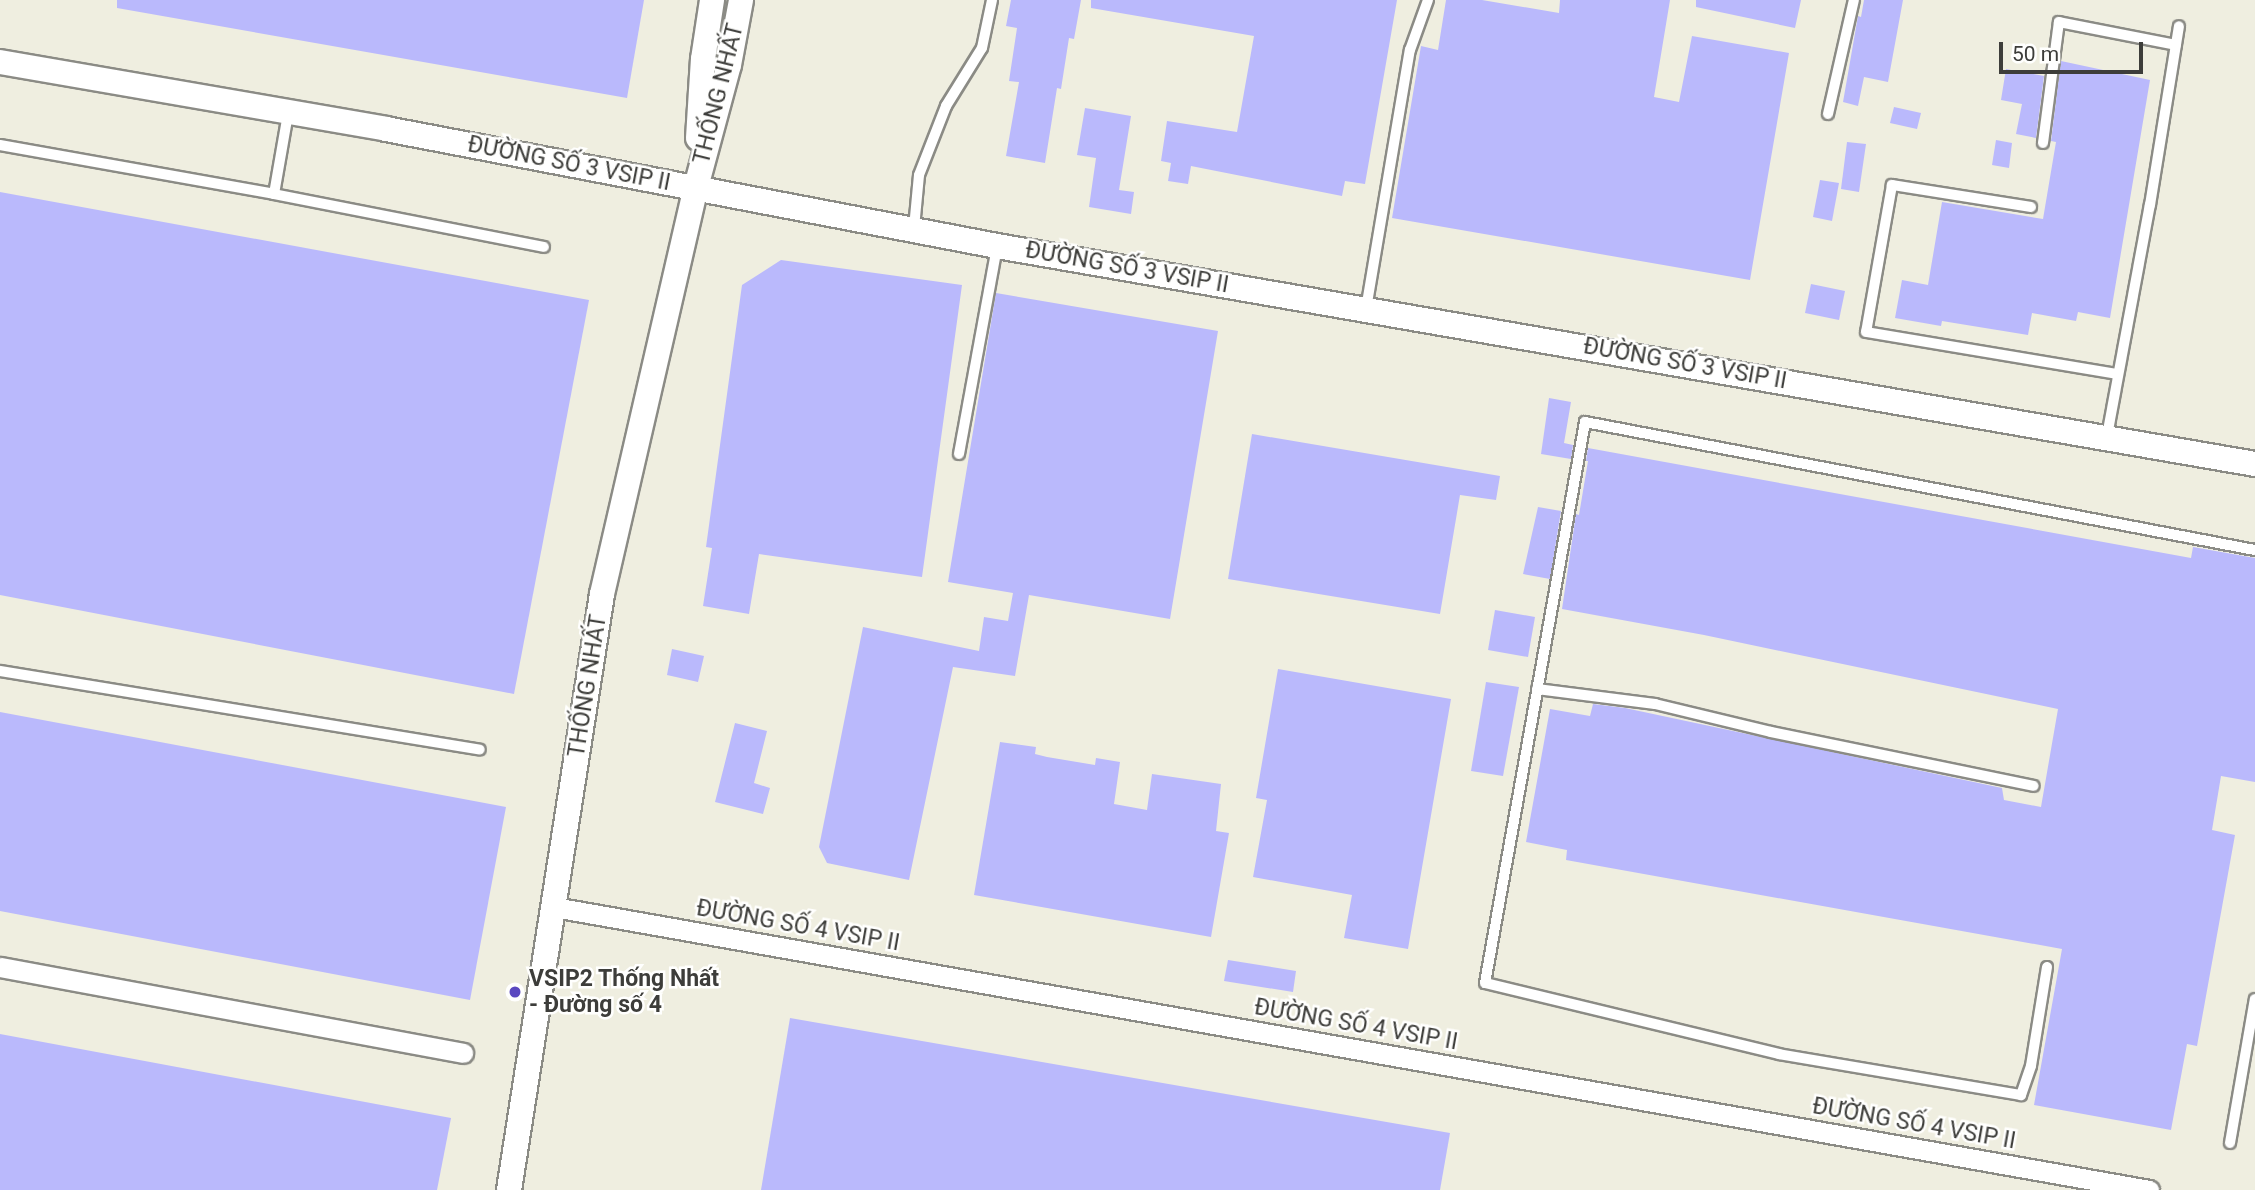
<!DOCTYPE html>
<html>
<head>
<meta charset="utf-8">
<style>
	body { margin:0 }
	#map { position:relative; width:2255px; height:1190px; overflow:hidden; background:#fcfbf4; font-family:Roboto,sans-serif }
	div>[style] { position:absolute }
	[style*='--x'] { left:calc(var(--x)*1px); top:calc(var(--y)*1px); width:calc(var(--w)*1px); rotate:calc(var(--a)*1deg) }
	.built>* { inset:0; background:#efeee0 }
	.building>* { inset:0; background:#bab9fc }
	.roads { filter:drop-shadow(2px 0 #8b8b85) drop-shadow(-2px 0 #8b8b85) drop-shadow(0 2px #8b8b85) drop-shadow(0 -2px #8b8b85) }
	.service>* { height:10px; margin:-5px; padding:0 5px; transform-origin:5px; border-radius:5px; background:#fff }
	.minor>* { height:19px; margin:-9.5px; padding:0 9.5px; transform-origin:9.5px; border-radius:9.5px; background:#fff }
	.tertiary>* { height:24px; margin:-12px; padding:0 12px; transform-origin:12px; border-radius:12px; background:#fff }
	.dots>* { width:19px; height:19px; translate:-50% -50%; box-sizing:border-box; border:4px solid #fffffe; border-radius:50% }
	span { translate:-50% -50%; white-space:nowrap; text-align:center; line-height:1.15; -webkit-text-stroke:5px #fffffe; paint-order:stroke }
	.street-label { font-size:23px; color:#3d3d3a }
	.poi-label { font-size:23px; color:#3d3d3a; font-weight:700 }
	.left { translate:0 -50%; text-align:left }
	.scale { position:absolute; left:1999px; top:42px; width:144px; height:32px; box-sizing:border-box; border:4px solid #3d3d3a; border-top:0; padding-left:9px; font-size:21px; line-height:24px; white-space:nowrap; color:#3d3d3a; -webkit-text-stroke:5px #fffffe; paint-order:stroke }
</style>
</head>
<body>
<div id="map">
	<div class="built">
		<div style="clip-path:polygon(0 0,2255px 0,2255px 1190px,0 1190px)"></div>
	</div>
	<div class="building">
		<div style="clip-path:polygon(117px 0,644px 0,627px 98px,117px 8px)"></div>
		<div style="clip-path:polygon(1011px 0,1081px 0,1074px 39px,1069px 38px,1061px 89px,1057px 88px,1045px 163px,1006px 156px,1019px 82px,1009px 81px,1017px 28px,1006px 26px)"></div>
		<div style="clip-path:polygon(1091px 0,1397px 0,1365px 184px,1345px 181px,1342px 196px,1191px 166px,1188px 184px,1168px 181px,1171px 163px,1161px 161px,1167px 121px,1237px 132px,1254px 36px,1091px 8px)"></div>
		<div style="clip-path:polygon(1446px 0,1482px 0,1559px 13px,1560px 0,1670px 0,1654px 97px,1679px 102px,1692px 36px,1789px 53px,1750px 280px,1392px 218px,1421px 46px,1438px 50px)"></div>
		<div style="clip-path:polygon(1696px 0,1801px 0,1795px 28px,1696px 7px)"></div>
		<div style="clip-path:polygon(1864px 0,1903px 0,1888px 82px,1864px 77px,1858px 106px,1843px 102px,1858px 16px,1861px 17px)"></div>
		<div style="clip-path:polygon(2061px 61px,2150px 80px,2110px 318px,2078px 312px,2076px 321px,2032px 313px,2028px 335px,1942px 321px,1941px 326px,1895px 318px,1902px 280px,1928px 285px,1942px 202px,2043px 219px,2056px 142px,2051px 141px)"></div>
		<div style="clip-path:polygon(2006px 69px,2044px 76px,2036px 138px,2016px 134px,2022px 104px,2001px 100px)"></div>
		<div style="clip-path:polygon(1894px 107px,1921px 113px,1917px 129px,1890px 123px)"></div>
		<div style="clip-path:polygon(1085px 108px,1131px 116px,1119px 190px,1134px 192px,1131px 214px,1089px 207px,1096px 158px,1077px 155px)"></div>
		<div style="clip-path:polygon(1996px 140px,2012px 143px,2009px 168px,1992px 165px)"></div>
		<div style="clip-path:polygon(1847px 142px,1866px 144px,1859px 192px,1841px 189px)"></div>
		<div style="clip-path:polygon(1820px 180px,1839px 183px,1832px 221px,1813px 217px)"></div>
		<div style="clip-path:polygon(0 192px,589px 300px,514px 694px,0 595px)"></div>
		<div style="clip-path:polygon(781px 260px,962px 285px,922px 577px,759px 554px,749px 614px,703px 606px,712px 548px,706px 547px,742px 285px)"></div>
		<div style="clip-path:polygon(1811px 284px,1845px 291px,1839px 320px,1805px 313px)"></div>
		<div style="clip-path:polygon(996px 293px,1218px 331px,1170px 619px,1029px 595px,1015px 676px,953px 667px,909px 880px,827px 863px,819px 847px,863px 627px,979px 651px,984px 617px,1008px 621px,1013px 593px,948px 582px)"></div>
		<div style="clip-path:polygon(1549px 398px,1571px 402px,1564px 443px,1573px 445px,1571px 459px,1541px 454px)"></div>
		<div style="clip-path:polygon(1252px 434px,1500px 476px,1496px 500px,1460px 495px,1440px 614px,1228px 579px)"></div>
		<div style="clip-path:polygon(1588px 448px,2191px 558px,2193px 547px,2255px 558px,2255px 782px,2221px 776px,2212px 830px,2235px 835px,2197px 1046px,2187px 1044px,2171px 1130px,2034px 1105px,2062px 949px,1566px 860px,1567px 850px,1526px 842px,1550px 709px,1590px 716px,1593px 704px,1625px 708px,2002px 788px,2004px 800px,2041px 807px,2058px 709px,1704px 635px,1562px 609px,1576px 514px,1579px 515px,1588px 461px,1586px 461px)"></div>
		<div style="clip-path:polygon(1538px 507px,1561px 511px,1550px 579px,1523px 574px)"></div>
		<div style="clip-path:polygon(1495px 610px,1535px 617px,1528px 657px,1488px 650px)"></div>
		<div style="clip-path:polygon(672px 649px,704px 656px,698px 682px,667px 675px)"></div>
		<div style="clip-path:polygon(1278px 669px,1451px 699px,1408px 949px,1344px 938px,1352px 895px,1253px 877px,1267px 800px,1256px 798px)"></div>
		<div style="clip-path:polygon(1486px 682px,1519px 687px,1503px 776px,1471px 771px)"></div>
		<div style="clip-path:polygon(0 712px,506px 807px,470px 1000px,0 911px)"></div>
		<div style="clip-path:polygon(735px 723px,767px 731px,754px 783px,770px 788px,763px 814px,715px 802px)"></div>
		<div style="clip-path:polygon(1000px 742px,1036px 747px,1035px 754px,1047px 757px,1095px 765px,1096px 758px,1120px 762px,1114px 804px,1147px 810px,1152px 774px,1221px 784px,1216px 831px,1229px 833px,1211px 937px,974px 895px)"></div>
		<div style="clip-path:polygon(1228px 960px,1296px 971px,1293px 992px,1224px 981px)"></div>
		<div style="clip-path:polygon(790px 1018px,1450px 1133px,1440px 1190px,761px 1190px)"></div>
		<div style="clip-path:polygon(0 1034px,451px 1118px,437px 1190px,0 1190px)"></div>
	</div>
	<div class="roads">
		<div class="service">
			<div style="--x:1828;--y:114;--w:117;--a:-77.2"></div>
			<div style="--x:2043;--y:143;--w:122;--a:-82.5"></div>
			<div style="--x:2059;--y:22;--w:119;--a:11.1"></div>
			<div style="--x:0;--y:145;--w:278;--a:10.1"></div>
			<div style="--x:274;--y:194;--w:81;--a:-80.1"></div>
			<div style="--x:274;--y:194;--w:275;--a:11.1"></div>
			<div style="--x:2031;--y:207;--w:141;--a:-171"></div>
			<div style="--x:1892;--y:185;--w:149;--a:100"></div>
			<div style="--x:1866;--y:332;--w:255;--a:9.5"></div>
			<div style="--x:914;--y:228;--w:53;--a:-84.6"></div>
			<div style="--x:919;--y:175;--w:74;--a:-68.6"></div>
			<div style="--x:946;--y:106;--w:68;--a:-58.2"></div>
			<div style="--x:982;--y:48;--w:49;--a:-78.2"></div>
			<div style="--x:1366;--y:309;--w:263;--a:-80.4"></div>
			<div style="--x:1410;--y:50;--w:53;--a:-70.2"></div>
			<div style="--x:2107;--y:436;--w:235;--a:-79.5"></div>
			<div style="--x:2150;--y:205;--w:181;--a:-80.8"></div>
			<div style="--x:959;--y:454;--w:211;--a:-79.6"></div>
			<div style="--x:0;--y:671;--w:486;--a:9.3"></div>
			<div style="--x:1537;--y:689;--w:119;--a:7.2"></div>
			<div style="--x:1655;--y:704;--w:119;--a:13.6"></div>
			<div style="--x:1771;--y:732;--w:268;--a:11.6"></div>
			<div style="--x:2047;--y:967;--w:100;--a:99.2"></div>
			<div style="--x:2031;--y:1066;--w:31;--a:109"></div>
			<div style="--x:2021;--y:1095;--w:245;--a:-170.4"></div>
			<div style="--x:1779;--y:1054;--w:302;--a:-166.4"></div>
			<div style="--x:1485;--y:983;--w:570;--a:-79.89"></div>
			<div style="--x:1585;--y:422;--w:682;--a:10.82"></div>
			<div style="--x:2230;--y:1143;--w:146;--a:-80.2"></div>
		</div>
		<div class="minor">
			<div style="--x:554;--y:907;--w:1620;--a:10.06"></div>
			<div style="--x:0;--y:967;--w:471;--a:10.5"></div>
		</div>
		<div class="tertiary">
			<div style="--x:0;--y:62;--w:392;--a:9.8"></div>
			<div style="--x:386;--y:129;--w:622;--a:10.84"></div>
			<div style="--x:997;--y:246;--w:1277;--a:9.83"></div>
			<div style="--x:698;--y:138;--w:79;--a:-86.4"></div>
			<div style="--x:703;--y:59;--w:60;--a:-81.3"></div>
			<div style="--x:509;--y:1190;--w:603;--a:-81.13"></div>
			<div style="--x:602;--y:594;--w:418;--a:-77"></div>
			<div style="--x:696;--y:187;--w:126;--a:-74.9"></div>
			<div style="--x:729;--y:65;--w:66;--a:-79.5"></div>
		</div>
	</div>
	<div class="dots">
		<div style="left:515px;top:992px;background:#5a48c0"></div>
	</div>
	<div class="street-label">
		<span style="left:719px;top:94px;rotate:-76deg">THỐNG NHẤT</span>
		<span style="left:569px;top:164px;rotate:11deg">ĐƯỜNG SỐ 3 VSIP II</span>
		<span style="left:1127px;top:268px;rotate:10deg">ĐƯỜNG SỐ 3 VSIP II</span>
		<span style="left:1685px;top:364px;rotate:10deg">ĐƯỜNG SỐ 3 VSIP II</span>
		<span style="left:588px;top:686px;rotate:-81deg">THỐNG NHẤT</span>
		<span style="left:798px;top:926px;rotate:10deg">ĐƯỜNG SỐ 4 VSIP II</span>
		<span style="left:1356px;top:1025px;rotate:10deg">ĐƯỜNG SỐ 4 VSIP II</span>
		<span style="left:1914px;top:1124px;rotate:10deg">ĐƯỜNG SỐ 4 VSIP II</span>
	</div>
	<div class="poi-label">
		<span class="left" style="left:529px;top:992px">VSIP2 Thống Nhất<br>- Đường số 4</span>
	</div>
	<div class="scale">50 m</div>
</div>
</body>
</html>
